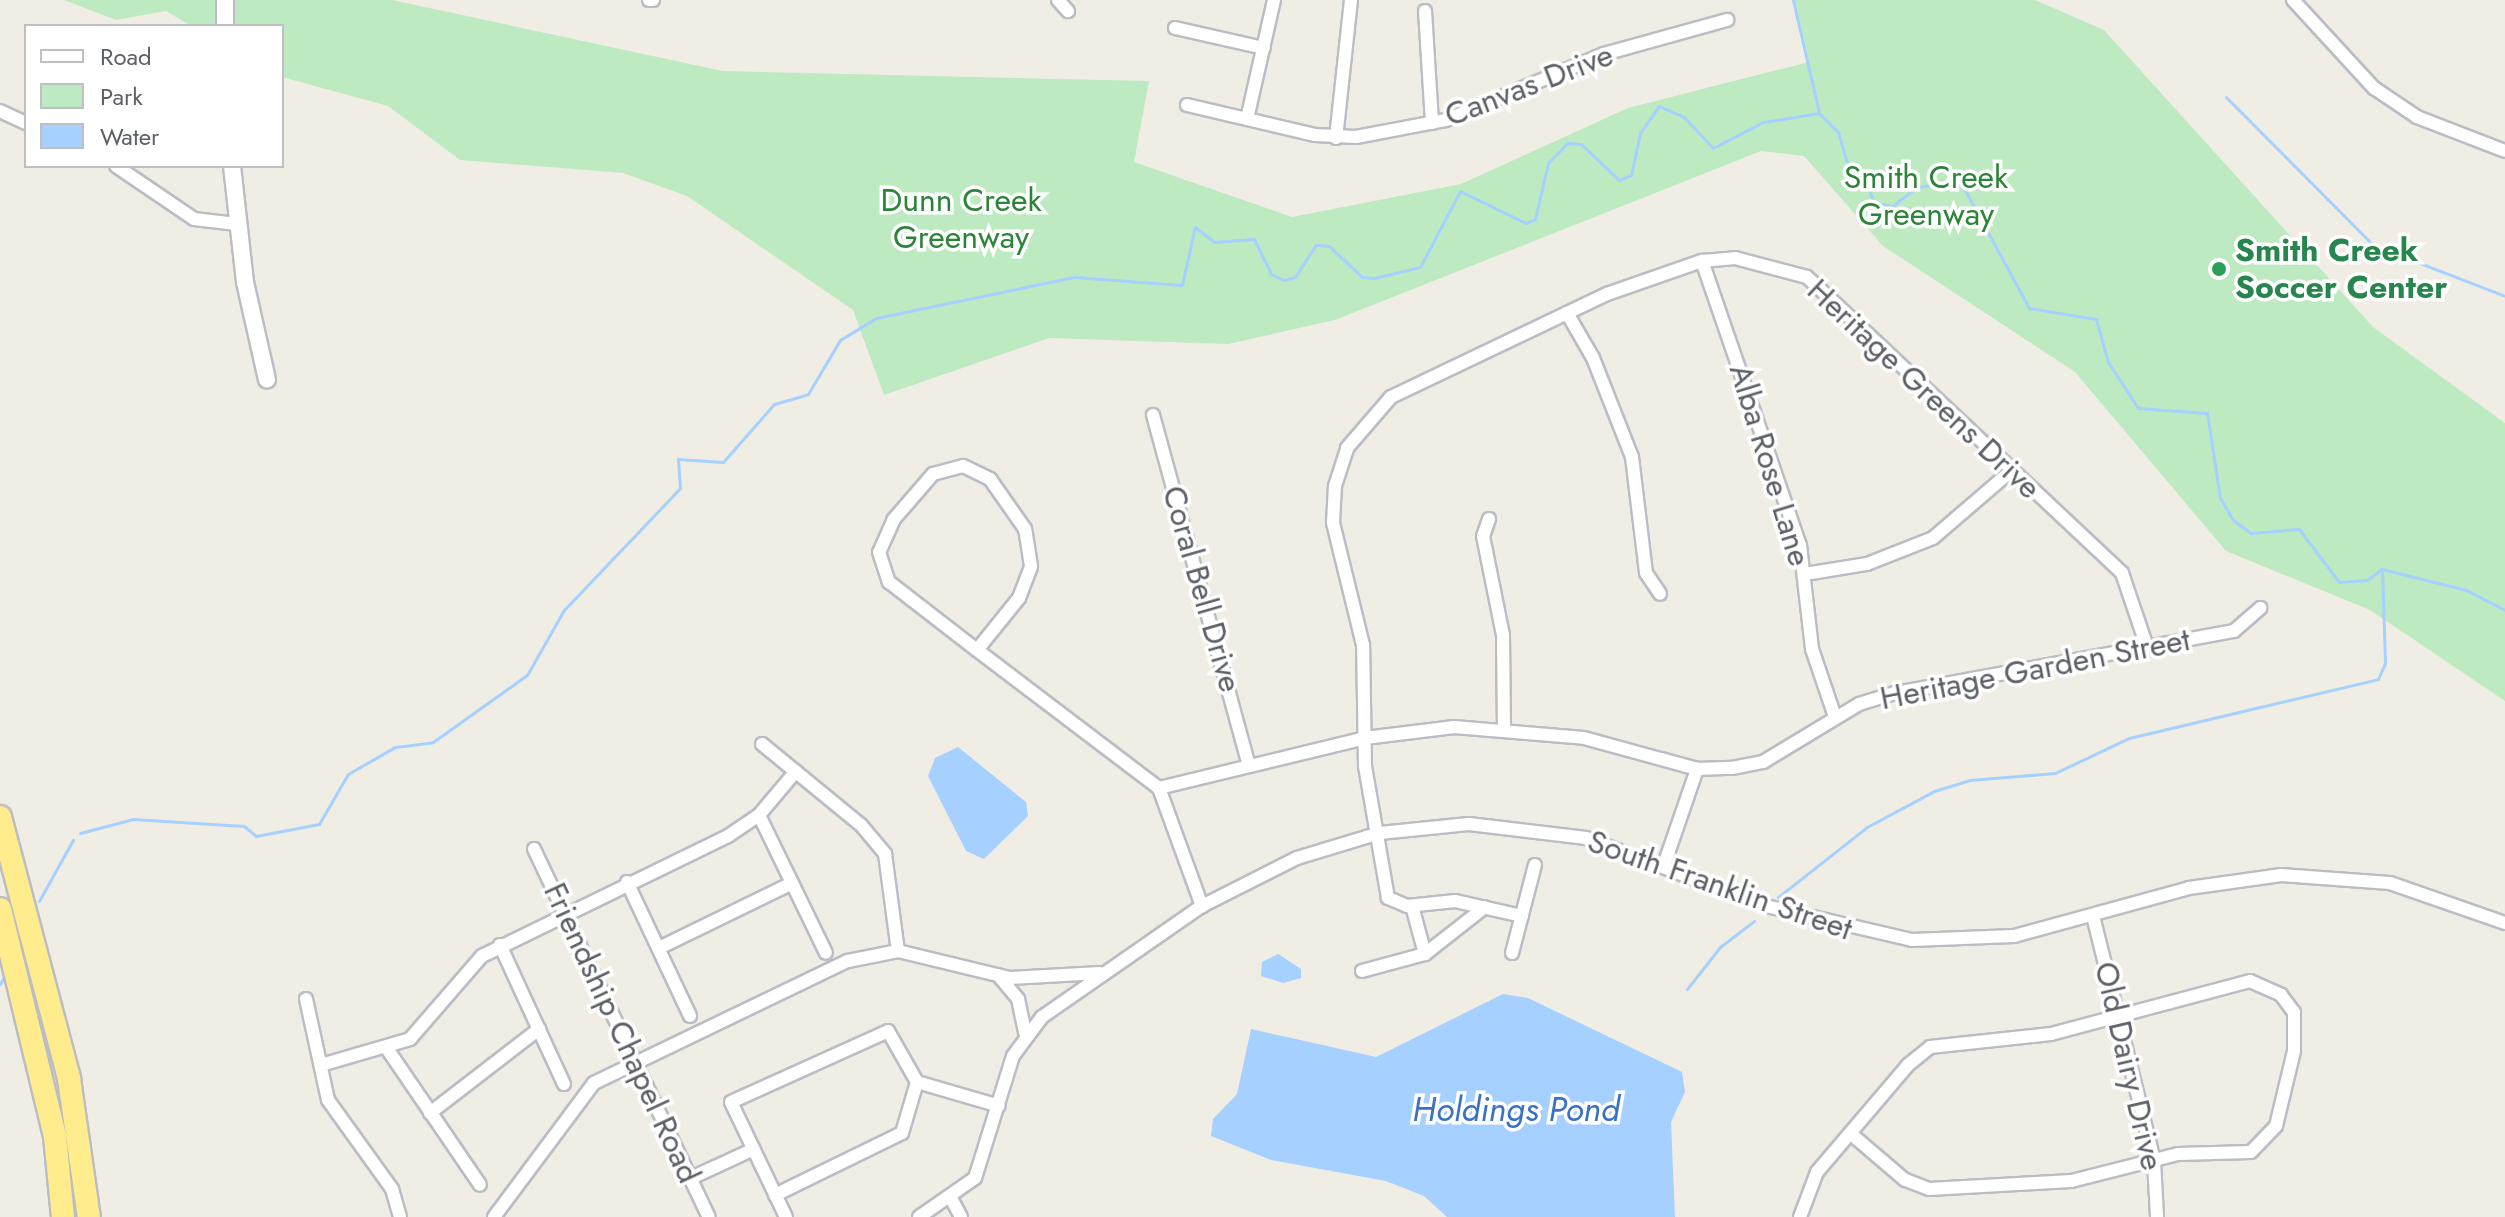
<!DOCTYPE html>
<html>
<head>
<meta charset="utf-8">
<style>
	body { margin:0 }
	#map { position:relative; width:2505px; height:1217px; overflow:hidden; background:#f0eee4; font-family:Jost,sans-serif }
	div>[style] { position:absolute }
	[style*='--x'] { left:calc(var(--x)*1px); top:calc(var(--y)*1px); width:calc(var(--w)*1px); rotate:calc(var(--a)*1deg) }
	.green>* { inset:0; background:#beeac2 }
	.water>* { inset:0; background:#a5d0ff }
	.stream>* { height:3px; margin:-1.5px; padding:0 1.5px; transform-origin:1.5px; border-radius:1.5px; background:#a5d0ff }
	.roads { filter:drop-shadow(2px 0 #bbbdc4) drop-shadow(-2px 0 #bbbdc4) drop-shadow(0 2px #bbbdc4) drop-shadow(0 -2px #bbbdc4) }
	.street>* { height:12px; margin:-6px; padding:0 6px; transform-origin:6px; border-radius:6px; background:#fff }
	.secondary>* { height:16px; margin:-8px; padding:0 8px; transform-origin:8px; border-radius:8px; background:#fff }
	.highway>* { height:22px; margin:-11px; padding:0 11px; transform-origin:11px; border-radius:11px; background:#ffec8c }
	.dots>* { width:22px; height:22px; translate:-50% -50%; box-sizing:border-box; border:4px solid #fff; border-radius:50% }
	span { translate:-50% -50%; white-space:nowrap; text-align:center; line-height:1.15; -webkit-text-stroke:7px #fff; paint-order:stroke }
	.street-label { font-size:32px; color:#5c5f66 }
	.park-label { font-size:32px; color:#2c8438 }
	.leisure-label { font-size:32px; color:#27864d; font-weight:700 }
	.left { translate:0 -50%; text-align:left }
	.water-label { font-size:34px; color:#3971c5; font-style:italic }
	.legend { position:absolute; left:24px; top:24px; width:260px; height:144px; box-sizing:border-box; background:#fff; border:2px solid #bebfc2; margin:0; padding:10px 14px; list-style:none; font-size:24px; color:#5c5f66 }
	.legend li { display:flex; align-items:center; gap:16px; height:40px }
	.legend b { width:40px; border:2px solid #bebfc2 }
</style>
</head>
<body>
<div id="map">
	<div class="green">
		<div style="clip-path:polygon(64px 0,392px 0,723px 71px,1149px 81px,1134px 162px,1292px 217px,1461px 184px,1628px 108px,1809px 62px,1795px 0,2035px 0,2104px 30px,2373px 327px,2505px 423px,2505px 701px,2370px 610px,2226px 551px,2075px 372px,1883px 246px,1804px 156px,1761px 151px,1335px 320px,1228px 344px,1049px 338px,884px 395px,853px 310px,687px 196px,623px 173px,460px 160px,388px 106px,282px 77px,282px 26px,191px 26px,166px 11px,116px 20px)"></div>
	</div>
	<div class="water">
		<div style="clip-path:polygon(958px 747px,1026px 802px,1028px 816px,984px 859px,966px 851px,928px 776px,935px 758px)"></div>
		<div style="clip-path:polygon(1278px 954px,1301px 969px,1301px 978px,1283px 983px,1261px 976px,1262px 962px)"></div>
		<div style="clip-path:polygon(1503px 994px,1528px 998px,1682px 1072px,1685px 1092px,1671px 1122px,1675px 1217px,1447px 1217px,1424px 1196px,1386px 1181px,1271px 1160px,1211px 1136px,1213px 1119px,1237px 1094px,1251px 1029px,1376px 1057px)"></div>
	</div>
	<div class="stream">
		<div style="--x:1793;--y:0;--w:116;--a:77"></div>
		<div style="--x:1819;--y:113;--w:27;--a:45"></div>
		<div style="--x:1838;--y:132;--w:43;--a:73.7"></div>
		<div style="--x:1850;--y:173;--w:17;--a:24"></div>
		<div style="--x:1866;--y:180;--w:23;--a:72"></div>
		<div style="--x:1873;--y:202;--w:19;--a:12"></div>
		<div style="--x:1892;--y:206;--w:31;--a:-37"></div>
		<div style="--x:1917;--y:187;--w:43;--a:-7.9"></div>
		<div style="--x:1960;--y:181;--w:145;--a:61.5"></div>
		<div style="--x:2029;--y:308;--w:68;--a:9.3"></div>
		<div style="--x:2096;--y:319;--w:45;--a:74.4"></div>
		<div style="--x:2108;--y:362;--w:55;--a:56.9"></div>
		<div style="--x:2138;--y:408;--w:69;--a:4.1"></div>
		<div style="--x:2207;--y:413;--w:86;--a:81.3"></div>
		<div style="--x:2220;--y:498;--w:26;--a:59"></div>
		<div style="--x:2233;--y:520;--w:22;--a:36"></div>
		<div style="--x:2251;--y:533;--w:48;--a:-4.8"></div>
		<div style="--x:2299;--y:529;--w:66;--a:53"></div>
		<div style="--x:2339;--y:582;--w:28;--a:-4"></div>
		<div style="--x:2367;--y:580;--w:19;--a:-36"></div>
		<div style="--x:2226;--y:97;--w:209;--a:45.2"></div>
		<div style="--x:2373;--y:245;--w:142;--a:21.1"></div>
		<div style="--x:2382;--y:569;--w:87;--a:14"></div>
		<div style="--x:2466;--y:590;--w:44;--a:27.1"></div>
		<div style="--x:80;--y:833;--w:55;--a:-14.8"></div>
		<div style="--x:133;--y:819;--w:111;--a:3.6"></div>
		<div style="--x:244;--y:826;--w:16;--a:40"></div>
		<div style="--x:256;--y:836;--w:64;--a:-10.8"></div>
		<div style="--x:319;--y:824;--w:58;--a:-59.9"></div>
		<div style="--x:348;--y:774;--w:54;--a:-29.9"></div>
		<div style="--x:395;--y:747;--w:38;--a:-7"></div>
		<div style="--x:433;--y:742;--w:115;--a:-35.5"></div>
		<div style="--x:527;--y:675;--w:75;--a:-60.4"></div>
		<div style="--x:564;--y:610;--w:168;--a:-46.4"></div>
		<div style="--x:680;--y:488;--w:29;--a:-94"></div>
		<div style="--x:678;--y:459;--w:45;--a:3.8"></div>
		<div style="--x:723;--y:462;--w:77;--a:-48.7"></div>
		<div style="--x:774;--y:404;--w:35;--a:-16"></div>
		<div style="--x:808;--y:394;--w:63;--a:-59.3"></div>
		<div style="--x:840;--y:340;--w:42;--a:-31.4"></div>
		<div style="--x:876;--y:318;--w:202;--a:-11.7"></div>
		<div style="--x:1074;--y:277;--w:108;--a:4.2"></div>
		<div style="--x:1182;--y:285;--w:59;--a:-77.4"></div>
		<div style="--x:1195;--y:227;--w:24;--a:38"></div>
		<div style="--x:1214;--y:242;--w:40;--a:-4.3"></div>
		<div style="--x:1254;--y:239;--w:39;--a:64"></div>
		<div style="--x:1271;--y:274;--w:14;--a:25"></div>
		<div style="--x:1284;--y:280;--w:11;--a:-15"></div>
		<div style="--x:1295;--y:277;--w:38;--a:-57"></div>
		<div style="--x:1316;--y:245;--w:13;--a:4"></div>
		<div style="--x:1329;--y:246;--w:45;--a:43.2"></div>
		<div style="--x:1362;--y:277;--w:12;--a:5"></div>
		<div style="--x:1374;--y:278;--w:47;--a:-13.4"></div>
		<div style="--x:1420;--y:267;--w:86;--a:-62.2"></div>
		<div style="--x:1460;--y:191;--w:73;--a:25.9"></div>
		<div style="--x:1526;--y:223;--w:10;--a:-24"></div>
		<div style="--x:1535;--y:219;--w:57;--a:-76.9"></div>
		<div style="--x:1548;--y:163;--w:28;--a:-46"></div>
		<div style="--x:1567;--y:143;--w:14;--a:4"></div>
		<div style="--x:1581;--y:144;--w:52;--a:43.5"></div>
		<div style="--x:1619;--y:180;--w:13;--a:-23"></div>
		<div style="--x:1631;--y:175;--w:43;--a:-77.9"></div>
		<div style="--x:1640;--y:133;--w:33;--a:-55"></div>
		<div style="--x:1659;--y:106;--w:27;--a:24"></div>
		<div style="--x:1684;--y:117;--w:42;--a:46.9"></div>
		<div style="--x:1713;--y:148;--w:56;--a:-27.5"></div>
		<div style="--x:1763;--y:122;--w:57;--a:-9.1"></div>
		<div style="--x:1778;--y:897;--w:113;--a:-38.2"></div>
		<div style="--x:1867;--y:827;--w:76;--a:-28.2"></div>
		<div style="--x:1934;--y:791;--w:38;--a:-17"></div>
		<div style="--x:1970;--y:780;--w:85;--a:-4.7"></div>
		<div style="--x:2055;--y:773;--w:82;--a:-25.3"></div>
		<div style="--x:2129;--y:738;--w:256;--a:-13.3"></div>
		<div style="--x:2378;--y:679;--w:17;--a:-66"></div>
		<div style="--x:2385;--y:663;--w:94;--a:-91.8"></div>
		<div style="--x:39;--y:901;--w:70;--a:-60.9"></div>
		<div style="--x:0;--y:984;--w:8;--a:-60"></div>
		<div style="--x:1687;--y:989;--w:53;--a:-51.8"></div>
		<div style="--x:1720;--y:947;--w:43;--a:-37.4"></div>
	</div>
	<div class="roads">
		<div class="street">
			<div style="--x:649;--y:0;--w:4;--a:0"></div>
			<div style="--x:1058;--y:0;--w:15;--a:48"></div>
			<div style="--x:2293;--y:0;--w:120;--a:47.4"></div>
			<div style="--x:2374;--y:88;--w:52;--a:34"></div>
			<div style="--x:2417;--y:117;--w:94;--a:21.1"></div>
			<div style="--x:1425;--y:11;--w:112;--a:86.4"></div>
			<div style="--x:1175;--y:28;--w:91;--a:12.7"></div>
			<div style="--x:1187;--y:105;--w:131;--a:13.2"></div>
			<div style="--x:1315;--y:135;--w:41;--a:2.8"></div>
			<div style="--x:1356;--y:137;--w:92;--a:-10.7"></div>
			<div style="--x:1446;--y:120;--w:171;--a:-22.7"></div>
			<div style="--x:1604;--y:54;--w:128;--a:-15.5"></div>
			<div style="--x:0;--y:111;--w:29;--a:25"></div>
			<div style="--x:1247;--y:119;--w:122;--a:-77.2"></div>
			<div style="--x:1336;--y:138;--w:139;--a:-83.8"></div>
			<div style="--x:116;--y:166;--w:94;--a:34.2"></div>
			<div style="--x:194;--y:219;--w:43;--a:6.6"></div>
			<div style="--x:1702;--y:261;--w:300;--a:71"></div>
			<div style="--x:1800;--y:545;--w:105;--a:83.4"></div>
			<div style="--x:1812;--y:649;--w:72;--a:71.3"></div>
			<div style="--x:1567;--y:313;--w:52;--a:60"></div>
			<div style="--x:1593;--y:358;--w:106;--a:68.5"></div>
			<div style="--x:1632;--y:457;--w:117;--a:83.1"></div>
			<div style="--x:1646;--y:573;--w:25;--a:56"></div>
			<div style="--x:1153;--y:415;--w:361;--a:74.7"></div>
			<div style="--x:1489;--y:519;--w:18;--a:109"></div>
			<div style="--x:1483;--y:536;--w:101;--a:78.6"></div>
			<div style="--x:1503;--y:635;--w:92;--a:89.4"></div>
			<div style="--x:1805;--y:574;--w:63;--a:-9.2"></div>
			<div style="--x:1867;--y:564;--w:71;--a:-21.5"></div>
			<div style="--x:1933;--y:538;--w:104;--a:-40.7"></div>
			<div style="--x:977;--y:650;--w:67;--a:-51.1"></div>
			<div style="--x:1019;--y:598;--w:34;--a:-69"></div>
			<div style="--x:1031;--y:566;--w:37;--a:-99"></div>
			<div style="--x:1025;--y:529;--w:61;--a:-125"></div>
			<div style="--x:990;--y:479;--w:30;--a:-154"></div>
			<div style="--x:963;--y:466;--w:31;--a:165"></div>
			<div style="--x:933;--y:474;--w:60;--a:130.9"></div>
			<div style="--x:894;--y:519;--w:36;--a:114"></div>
			<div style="--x:879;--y:552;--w:32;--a:72"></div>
			<div style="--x:889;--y:582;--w:111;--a:37.7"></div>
			<div style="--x:977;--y:650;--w:228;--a:37.2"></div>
			<div style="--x:1159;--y:788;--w:126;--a:70"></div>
			<div style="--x:762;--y:744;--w:128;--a:39.3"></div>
			<div style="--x:861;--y:825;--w:38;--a:50"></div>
			<div style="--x:885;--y:854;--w:98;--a:82.4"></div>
			<div style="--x:1159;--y:788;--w:212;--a:-13.6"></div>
			<div style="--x:1365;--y:738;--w:90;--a:-7"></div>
			<div style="--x:1454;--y:727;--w:130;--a:4.8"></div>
			<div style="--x:1584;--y:738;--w:117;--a:15.3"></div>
			<div style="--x:1697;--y:769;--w:35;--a:-2"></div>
			<div style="--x:1732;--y:768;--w:32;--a:-11"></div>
			<div style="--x:1763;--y:762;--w:112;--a:-31.1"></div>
			<div style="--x:1859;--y:704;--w:39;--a:-17"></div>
			<div style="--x:1896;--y:693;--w:344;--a:-10.4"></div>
			<div style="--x:2234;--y:631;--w:35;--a:-41"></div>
			<div style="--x:759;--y:815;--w:153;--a:64.1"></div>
			<div style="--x:534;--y:849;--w:407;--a:64.6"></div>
			<div style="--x:1664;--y:865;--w:102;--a:-71"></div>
			<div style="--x:627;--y:882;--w:148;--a:64.8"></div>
			<div style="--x:1412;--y:906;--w:50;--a:74.8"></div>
			<div style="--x:1522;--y:916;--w:69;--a:-167.4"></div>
			<div style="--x:1455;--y:901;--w:48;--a:174.1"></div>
			<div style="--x:1407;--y:906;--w:21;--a:-157"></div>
			<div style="--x:1388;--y:898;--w:134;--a:-99.9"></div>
			<div style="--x:1365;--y:766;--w:121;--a:-90.9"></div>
			<div style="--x:1363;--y:645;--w:126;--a:-103.8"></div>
			<div style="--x:1333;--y:523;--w:37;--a:-87"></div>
			<div style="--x:1335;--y:486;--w:40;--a:-72"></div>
			<div style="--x:1347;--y:448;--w:67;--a:-49.2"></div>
			<div style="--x:1391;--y:397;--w:239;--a:-25.5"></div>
			<div style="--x:1607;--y:294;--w:101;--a:-19.2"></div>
			<div style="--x:1702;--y:261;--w:33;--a:-5"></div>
			<div style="--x:1735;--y:258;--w:74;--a:14.8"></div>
			<div style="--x:1807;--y:277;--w:432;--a:43.2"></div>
			<div style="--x:2122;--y:573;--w:78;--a:71.3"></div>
			<div style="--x:2093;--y:916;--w:252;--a:76"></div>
			<div style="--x:2154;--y:1161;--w:56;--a:86.9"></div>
			<div style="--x:500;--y:945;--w:153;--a:65.3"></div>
			<div style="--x:659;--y:948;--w:148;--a:-26"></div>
			<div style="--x:1512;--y:953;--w:91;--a:-75.4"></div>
			<div style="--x:1362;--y:971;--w:65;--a:-15.1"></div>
			<div style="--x:1425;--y:954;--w:76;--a:-38.1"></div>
			<div style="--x:998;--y:975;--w:31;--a:50"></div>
			<div style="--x:1018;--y:999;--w:35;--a:78"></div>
			<div style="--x:306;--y:999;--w:103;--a:77.7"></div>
			<div style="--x:328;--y:1100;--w:110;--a:54.3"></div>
			<div style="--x:392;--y:1189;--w:29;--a:74"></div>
			<div style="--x:388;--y:1050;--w:163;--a:55.7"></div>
			<div style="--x:321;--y:1065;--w:93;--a:-16.3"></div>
			<div style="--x:410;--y:1039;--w:110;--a:-49.1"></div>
			<div style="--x:482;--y:956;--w:274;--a:-26"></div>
			<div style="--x:728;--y:836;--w:37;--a:-34"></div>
			<div style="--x:759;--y:815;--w:57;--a:-49.9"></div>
			<div style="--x:430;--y:1113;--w:138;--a:-37.6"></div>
			<div style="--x:691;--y:1178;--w:69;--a:-24.7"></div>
			<div style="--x:775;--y:1195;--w:141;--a:-26"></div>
			<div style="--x:902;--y:1133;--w:53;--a:-73.6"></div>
			<div style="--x:952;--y:1200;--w:19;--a:62"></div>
			<div style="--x:494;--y:1217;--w:167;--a:-53.3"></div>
			<div style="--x:594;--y:1083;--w:282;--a:-25.7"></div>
			<div style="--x:848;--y:961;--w:51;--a:-11.3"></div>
			<div style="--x:898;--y:951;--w:115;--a:13.6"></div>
			<div style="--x:1010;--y:978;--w:90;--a:-3.2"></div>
			<div style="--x:786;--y:1217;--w:127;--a:-115.6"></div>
			<div style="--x:731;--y:1102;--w:172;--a:-24.3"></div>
			<div style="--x:888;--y:1031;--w:59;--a:60.4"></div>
			<div style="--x:917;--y:1082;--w:85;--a:16.3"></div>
			<div style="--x:919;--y:1217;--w:68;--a:-34.9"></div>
			<div style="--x:975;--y:1178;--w:128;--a:-72.7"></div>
			<div style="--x:1013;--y:1056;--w:49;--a:-53.4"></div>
			<div style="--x:1042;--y:1017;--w:195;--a:-34.8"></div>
			<div style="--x:1202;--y:906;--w:106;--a:-26.8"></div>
			<div style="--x:1297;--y:858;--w:87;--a:-16.8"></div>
			<div style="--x:1380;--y:833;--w:89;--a:-5.8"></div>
			<div style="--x:1469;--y:824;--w:118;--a:6.8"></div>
			<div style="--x:1586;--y:838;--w:192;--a:20.7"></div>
			<div style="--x:1766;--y:906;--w:150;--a:13.1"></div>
			<div style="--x:1912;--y:940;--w:102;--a:-2.2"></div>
			<div style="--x:2014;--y:936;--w:181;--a:-15.3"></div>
			<div style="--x:2189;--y:888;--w:93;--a:-8"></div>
			<div style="--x:2281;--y:875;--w:109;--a:4.2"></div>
			<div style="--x:2390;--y:883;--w:122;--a:19.2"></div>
			<div style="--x:1800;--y:1217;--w:48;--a:-69.3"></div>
			<div style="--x:1817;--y:1172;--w:140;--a:-49.6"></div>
			<div style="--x:1908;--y:1065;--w:28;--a:-39"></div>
			<div style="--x:1930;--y:1047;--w:122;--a:-6.1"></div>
			<div style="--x:2051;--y:1034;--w:206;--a:-14.9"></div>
			<div style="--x:2250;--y:981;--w:34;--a:24"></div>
			<div style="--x:2281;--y:995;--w:21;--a:53"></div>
			<div style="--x:2294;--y:1012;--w:39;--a:90"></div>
			<div style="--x:2294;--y:1051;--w:77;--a:103.5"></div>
			<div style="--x:2276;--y:1126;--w:36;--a:134"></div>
			<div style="--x:2251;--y:1152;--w:73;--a:178.4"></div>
			<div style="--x:2178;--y:1154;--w:110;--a:165.8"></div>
			<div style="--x:2071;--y:1181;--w:142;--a:176.8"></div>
			<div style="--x:1929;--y:1189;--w:26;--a:-159"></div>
			<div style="--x:1905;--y:1180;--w:72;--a:-139.5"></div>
		</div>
		<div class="secondary">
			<div style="--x:225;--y:26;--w:26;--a:-90"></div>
			<div style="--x:232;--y:166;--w:117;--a:83.6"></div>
			<div style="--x:245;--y:282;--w:100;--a:77.3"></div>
		</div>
		<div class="highway">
			<div style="--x:0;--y:817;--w:271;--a:75.2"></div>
			<div style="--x:69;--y:1079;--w:139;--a:81.8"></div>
			<div style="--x:0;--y:909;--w:235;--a:76.4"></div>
			<div style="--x:55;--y:1137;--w:80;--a:84.3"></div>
		</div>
	</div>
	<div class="dots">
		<div style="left:2219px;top:269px;background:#2e9e5b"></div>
	</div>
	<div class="street-label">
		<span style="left:1529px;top:85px;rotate:-21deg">Canvas Drive</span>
		<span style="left:1924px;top:389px;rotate:43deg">Heritage Greens Drive</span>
		<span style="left:1770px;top:465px;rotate:73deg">Alba Rose Lane</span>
		<span style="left:1202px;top:589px;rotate:74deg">Coral Bell Drive</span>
		<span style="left:2035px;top:669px;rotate:-11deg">Heritage Garden Street</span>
		<span style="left:1720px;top:885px;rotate:19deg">South Franklin Street</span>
		<span style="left:622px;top:1033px;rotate:65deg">Friendship Chapel Road</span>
		<span style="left:2129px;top:1066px;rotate:77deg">Old Dairy Drive</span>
	</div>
	<div class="park-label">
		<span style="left:1926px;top:196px">Smith Creek<br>Greenway</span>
		<span style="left:961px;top:219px">Dunn Creek<br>Greenway</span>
	</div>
	<div class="leisure-label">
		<span class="left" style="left:2235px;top:269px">Smith Creek<br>Soccer Center</span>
	</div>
	<div class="water-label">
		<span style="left:1516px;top:1110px">Holdings Pond</span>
	</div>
	<ul class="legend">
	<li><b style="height:10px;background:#fff"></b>Road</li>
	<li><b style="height:22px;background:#beeac2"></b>Park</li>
	<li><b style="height:22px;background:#a5d0ff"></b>Water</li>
	</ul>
</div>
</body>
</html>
